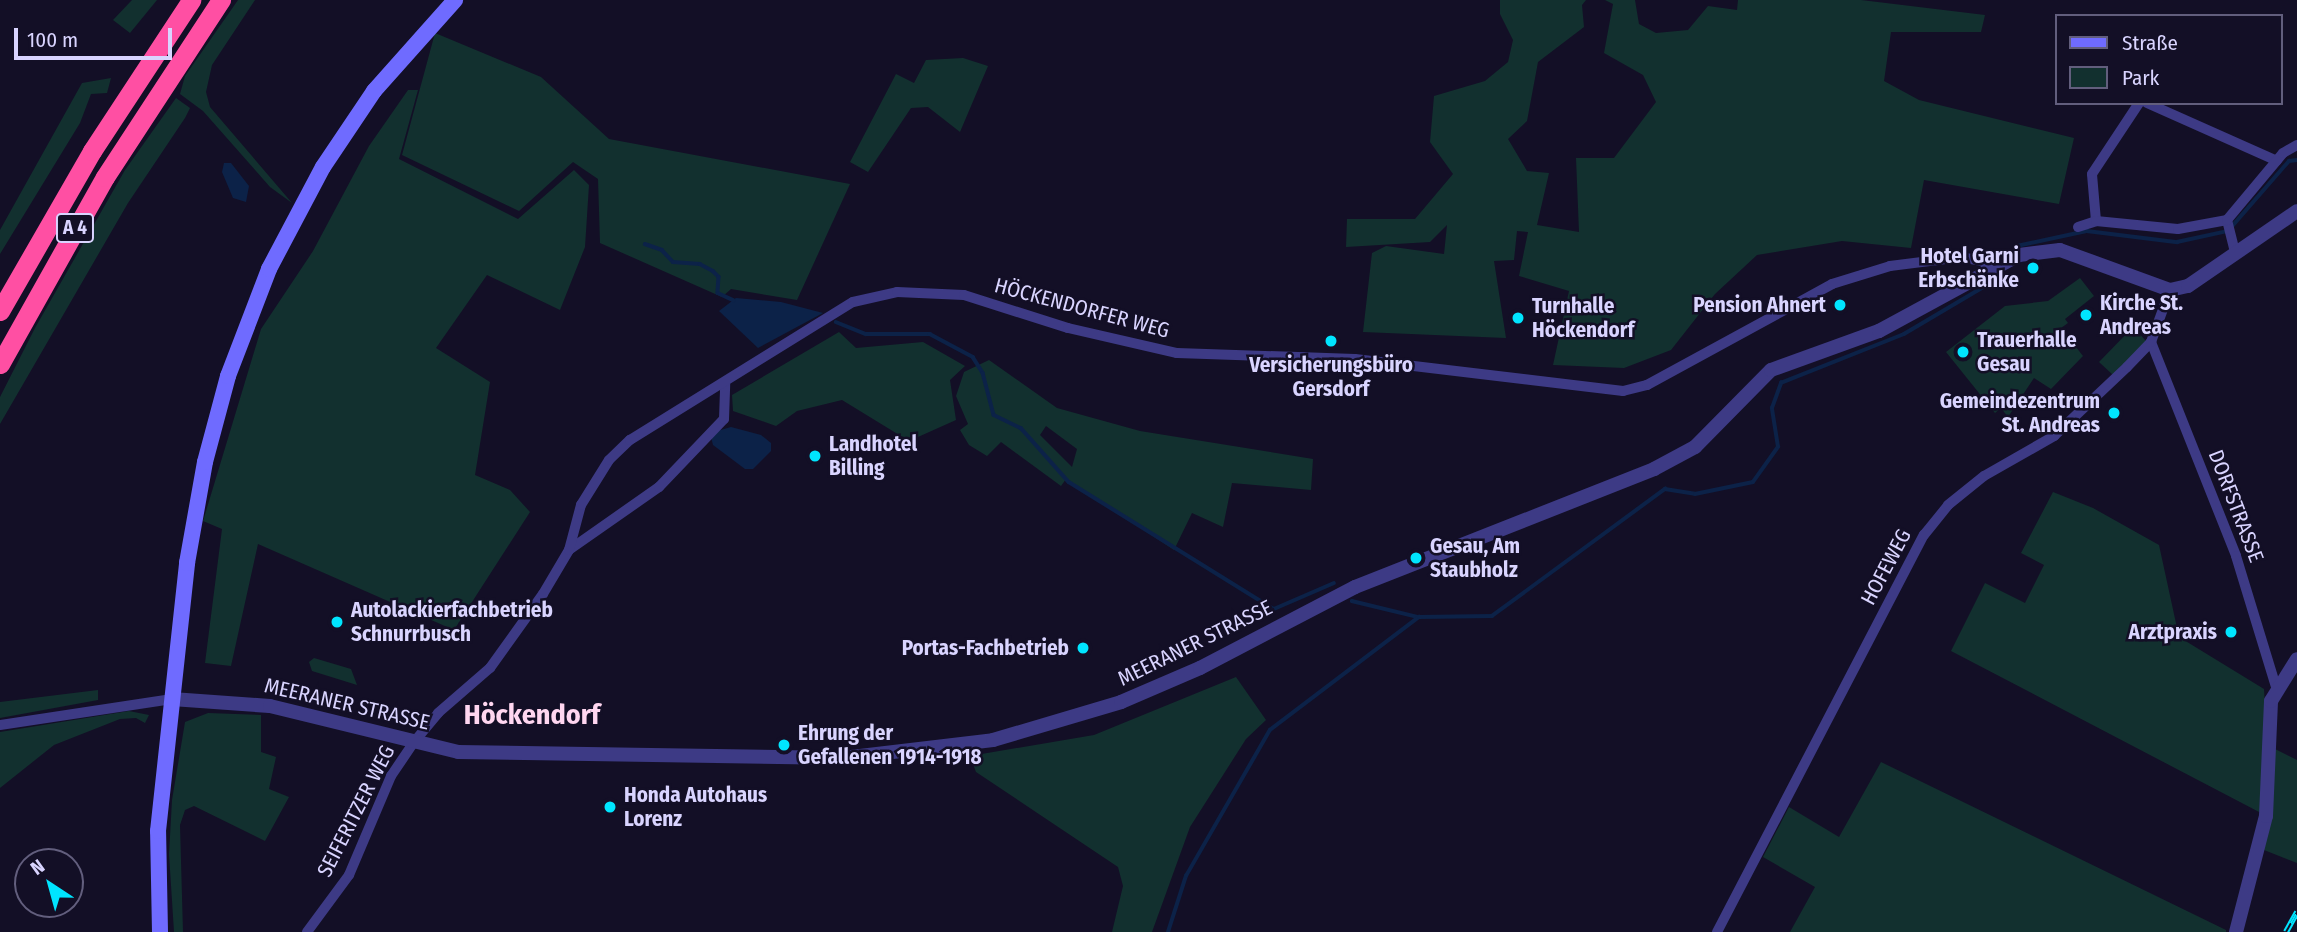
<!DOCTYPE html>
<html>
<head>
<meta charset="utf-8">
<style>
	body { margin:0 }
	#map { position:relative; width:2297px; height:932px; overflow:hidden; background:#130f26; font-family:"Fira Sans Condensed",sans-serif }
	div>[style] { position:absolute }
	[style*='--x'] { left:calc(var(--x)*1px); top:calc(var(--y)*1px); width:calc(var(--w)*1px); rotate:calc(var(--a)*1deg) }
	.green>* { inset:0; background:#12302f }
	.water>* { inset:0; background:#0c2248 }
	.stream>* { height:3.5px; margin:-1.75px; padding:0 1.75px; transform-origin:1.75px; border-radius:1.75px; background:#0c2248 }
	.minor>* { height:10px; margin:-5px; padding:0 5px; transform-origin:5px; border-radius:5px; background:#3d3a85 }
	.tertiary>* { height:14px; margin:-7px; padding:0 7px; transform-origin:7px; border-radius:7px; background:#3d3a85 }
	.secondary>* { height:16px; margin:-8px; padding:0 8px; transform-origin:8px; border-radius:8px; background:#6f6bff }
	.motorway>* { height:19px; margin:-9.5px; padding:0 9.5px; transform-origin:9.5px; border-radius:9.5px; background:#ff4fa3 }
	.rail>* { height:6px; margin-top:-3px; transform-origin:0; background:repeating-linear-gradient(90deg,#130f26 0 10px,#00e5ff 0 20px); box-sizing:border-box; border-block:2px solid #00e5ff }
	.dots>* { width:19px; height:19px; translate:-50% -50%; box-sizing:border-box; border:4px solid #130f26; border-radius:50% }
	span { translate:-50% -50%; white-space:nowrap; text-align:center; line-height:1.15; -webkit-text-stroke:5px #130f26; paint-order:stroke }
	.shield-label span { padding:2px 5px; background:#130f26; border:2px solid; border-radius:5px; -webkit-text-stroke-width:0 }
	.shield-label { font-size:19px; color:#d9d4ff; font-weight:700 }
	.poi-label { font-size:21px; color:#d9d4ff; font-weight:700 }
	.right { translate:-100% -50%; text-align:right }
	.left { translate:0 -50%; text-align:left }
	.street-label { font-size:21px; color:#d9d4ff }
	.district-label { font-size:28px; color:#ffd6f0; font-weight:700 }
	.legend { position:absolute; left:2055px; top:14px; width:228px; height:91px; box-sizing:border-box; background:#130f26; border:2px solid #625e7d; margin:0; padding:9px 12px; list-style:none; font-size:21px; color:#d9d4ff }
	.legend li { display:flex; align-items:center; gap:14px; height:35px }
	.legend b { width:35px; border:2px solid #625e7d }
	.north { position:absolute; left:14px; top:848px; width:70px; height:70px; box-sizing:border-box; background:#130f26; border:2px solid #625e7d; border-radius:50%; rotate:324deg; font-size:19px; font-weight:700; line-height:28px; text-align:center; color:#d9d4ff }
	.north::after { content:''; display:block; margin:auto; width:24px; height:32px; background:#00e5ff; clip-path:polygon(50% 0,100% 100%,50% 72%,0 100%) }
	.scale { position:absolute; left:14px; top:28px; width:158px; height:32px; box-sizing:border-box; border:4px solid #d9d4ff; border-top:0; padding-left:9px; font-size:21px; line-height:24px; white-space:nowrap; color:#d9d4ff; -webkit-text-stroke:5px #130f26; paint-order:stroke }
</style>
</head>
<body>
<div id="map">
	<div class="green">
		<div style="clip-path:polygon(132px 0,157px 0,130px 33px,113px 20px)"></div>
		<div style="clip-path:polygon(238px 0,255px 0,212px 65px,206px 92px,210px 107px,292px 203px,270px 187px,203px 111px,180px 94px,185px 76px)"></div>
		<div style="clip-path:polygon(1500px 0,1586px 0,1582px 5px,1584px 27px,1538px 62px,1527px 121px,1508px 139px,1527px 171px,1549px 173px,1537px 225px,1579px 232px,1576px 158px,1614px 158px,1656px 102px,1643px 75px,1604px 53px,1613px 4px,1605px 0,1635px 0,1639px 24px,1656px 33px,1688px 30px,1708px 6px,1737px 10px,1738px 0,1861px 0,1985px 15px,1981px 32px,1891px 32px,1884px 81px,1919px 100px,2074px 138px,2059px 204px,1924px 180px,1911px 248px,1842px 241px,1757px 255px,1715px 294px,1671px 350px,1624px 368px,1553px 365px,1569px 291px,1519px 276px,1528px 232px,1517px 231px,1514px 260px,1494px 261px,1506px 338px,1363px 332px,1372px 253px,1386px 246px,1444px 254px,1447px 225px,1430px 242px,1346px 247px,1347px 219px,1415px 219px,1453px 174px,1430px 142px,1434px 96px,1485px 81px,1508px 62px,1513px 40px,1500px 14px)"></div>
		<div style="clip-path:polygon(435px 33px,541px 77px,609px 139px,850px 184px,797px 300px,731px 289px,722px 297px,600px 243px,598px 179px,573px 162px,519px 211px,402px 155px)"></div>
		<div style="clip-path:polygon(963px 58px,988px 66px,960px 132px,928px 107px,911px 108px,868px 172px,850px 162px,896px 74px,914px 83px,926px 60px)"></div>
		<div style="clip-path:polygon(111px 78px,107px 93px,91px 94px,80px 123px,0 254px,0 230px,82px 83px)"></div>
		<div style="clip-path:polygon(408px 90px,418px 90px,399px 159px,518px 219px,574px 170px,589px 185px,585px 247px,560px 310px,487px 275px,436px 348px,490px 382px,475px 475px,510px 490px,530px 512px,454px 630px,258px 544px,231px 666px,205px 663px,222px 529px,203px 521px,261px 329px,313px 251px,369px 146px)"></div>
		<div style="clip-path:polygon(176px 98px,190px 108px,185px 118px,128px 203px,0 424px,0 397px,35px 328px,125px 170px)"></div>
		<div style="clip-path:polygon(2080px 278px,2094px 296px,2065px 319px,2068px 323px,2061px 328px,2083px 356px,2051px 389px,2034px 378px,2008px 417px,2001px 408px,1995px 413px,1946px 352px,2005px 306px,2048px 301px)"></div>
		<div style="clip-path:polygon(2133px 327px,2147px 342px,2113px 375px,2099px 362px)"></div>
		<div style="clip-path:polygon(839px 332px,856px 348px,923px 342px,965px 366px,950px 380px,956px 420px,909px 441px,842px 400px,797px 411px,776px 426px,733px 411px,732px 395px)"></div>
		<div style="clip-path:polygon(evenodd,989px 360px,1057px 408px,1140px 431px,1313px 459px,1311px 490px,1232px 483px,1223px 527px,1192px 513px,1174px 550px,1066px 479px,1061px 486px,1001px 442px,987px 456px,969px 445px,960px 430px,968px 424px,956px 396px,964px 372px,989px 360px,1046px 426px,1077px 449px,1072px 467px,1040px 435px,1046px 426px)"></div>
		<div style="clip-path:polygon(2053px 492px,2093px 508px,2159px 545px,2179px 637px,2264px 689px,2267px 744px,2261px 813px,1951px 651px,1985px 583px,2025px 603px,2044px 565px,2021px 553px)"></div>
		<div style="clip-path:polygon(314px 658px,351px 669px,357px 685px,312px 671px,309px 662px)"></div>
		<div style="clip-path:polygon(1236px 677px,1266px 720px,1246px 739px,1190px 827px,1152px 932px,1112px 932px,1123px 886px,1118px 867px,976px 772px,970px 756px,1094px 735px)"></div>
		<div style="clip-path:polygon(98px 690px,98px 700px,0 718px,0 702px)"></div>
		<div style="clip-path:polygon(129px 711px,149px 715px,145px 723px,136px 718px,120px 719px,54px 745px,0 788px,0 732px)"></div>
		<div style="clip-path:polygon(208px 713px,261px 715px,261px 752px,276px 757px,269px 789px,289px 797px,265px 841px,194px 806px,185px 810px,180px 825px,183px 932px,174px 932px,169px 854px,172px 800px,185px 722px)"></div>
		<div style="clip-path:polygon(2275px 749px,2297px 760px,2297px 863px,2264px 850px)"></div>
		<div style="clip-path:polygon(1881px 762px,2226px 930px,2226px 932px,1790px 932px,1815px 887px,1763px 857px,1789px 807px,1839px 837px)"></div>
	</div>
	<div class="water">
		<div style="clip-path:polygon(224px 163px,231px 163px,249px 186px,246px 202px,233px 198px,222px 172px)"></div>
		<div style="clip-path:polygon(736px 298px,781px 302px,823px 313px,758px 348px,719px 311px)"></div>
		<div style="clip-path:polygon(731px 427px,761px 435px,771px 443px,771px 451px,753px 469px,745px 469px,713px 445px,711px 437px,717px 431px)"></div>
	</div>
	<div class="stream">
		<div style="--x:645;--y:244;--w:18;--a:19"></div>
		<div style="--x:662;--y:250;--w:16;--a:47"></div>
		<div style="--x:673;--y:262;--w:27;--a:4"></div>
		<div style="--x:700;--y:264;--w:15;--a:28"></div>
		<div style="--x:713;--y:271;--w:8;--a:45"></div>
		<div style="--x:719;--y:277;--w:16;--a:94"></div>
		<div style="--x:718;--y:293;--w:17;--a:25"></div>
		<div style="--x:2017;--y:246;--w:72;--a:-12.1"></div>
		<div style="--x:2087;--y:231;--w:91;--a:7"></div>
		<div style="--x:2177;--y:242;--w:52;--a:-12.2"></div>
		<div style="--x:2228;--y:231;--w:93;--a:-48.9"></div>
		<div style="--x:2289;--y:161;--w:8;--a:-7"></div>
		<div style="--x:836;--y:322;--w:32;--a:22"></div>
		<div style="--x:866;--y:334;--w:64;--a:0"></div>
		<div style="--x:930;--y:334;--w:49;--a:28.1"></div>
		<div style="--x:973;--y:357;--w:19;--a:58"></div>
		<div style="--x:983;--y:373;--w:43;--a:75.3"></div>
		<div style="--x:994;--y:415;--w:30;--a:26"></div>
		<div style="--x:1021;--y:428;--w:72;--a:48.4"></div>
		<div style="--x:1069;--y:482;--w:241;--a:31.8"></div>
		<div style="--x:1274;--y:609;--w:65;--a:-23.4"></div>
		<div style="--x:1352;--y:601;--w:68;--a:13.6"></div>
		<div style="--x:1168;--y:932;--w:59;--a:-72.2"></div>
		<div style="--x:1186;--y:876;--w:168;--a:-60.1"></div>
		<div style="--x:1270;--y:730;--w:187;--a:-37.2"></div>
		<div style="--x:1419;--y:617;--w:73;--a:-0.8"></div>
		<div style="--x:1492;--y:616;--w:215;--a:-36.3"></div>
		<div style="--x:1665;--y:489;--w:30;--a:9"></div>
		<div style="--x:1695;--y:494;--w:59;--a:-11.7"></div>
		<div style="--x:1753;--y:482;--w:43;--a:-54.5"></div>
		<div style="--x:1778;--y:447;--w:39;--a:-99"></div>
		<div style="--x:1772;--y:408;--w:27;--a:-70"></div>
		<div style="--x:1781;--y:383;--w:132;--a:-21.7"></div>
		<div style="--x:1904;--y:334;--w:114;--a:-30.6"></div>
	</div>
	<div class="minor">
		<div style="--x:2147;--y:103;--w:142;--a:24"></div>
		<div style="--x:2227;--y:220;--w:34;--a:76"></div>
		<div style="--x:2096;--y:221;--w:47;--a:-94.9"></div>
		<div style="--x:2092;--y:174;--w:85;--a:-56.5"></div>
		<div style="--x:2078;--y:227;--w:19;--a:-18"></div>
		<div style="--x:2096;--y:221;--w:82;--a:5.6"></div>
		<div style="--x:2178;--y:229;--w:50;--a:-10.4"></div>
		<div style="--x:2227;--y:220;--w:87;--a:-50.1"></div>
		<div style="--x:2283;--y:153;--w:16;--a:-30"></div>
		<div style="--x:2151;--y:342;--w:230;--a:68.3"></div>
		<div style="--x:2236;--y:556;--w:137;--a:73"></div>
		<div style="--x:569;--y:550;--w:110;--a:-35"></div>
		<div style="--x:659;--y:487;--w:94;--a:-46.3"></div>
		<div style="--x:724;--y:419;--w:35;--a:-88"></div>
		<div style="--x:0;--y:725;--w:174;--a:-8.6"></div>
		<div style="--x:307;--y:932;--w:71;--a:-53.6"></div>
		<div style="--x:349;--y:875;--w:108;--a:-67"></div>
		<div style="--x:391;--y:776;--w:41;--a:-55.9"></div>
		<div style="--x:414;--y:742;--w:38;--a:-50"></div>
		<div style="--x:438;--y:713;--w:69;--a:-40.9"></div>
		<div style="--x:490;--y:668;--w:91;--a:-54.4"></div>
		<div style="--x:543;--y:594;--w:51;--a:-59.4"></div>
		<div style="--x:569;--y:550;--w:47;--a:-75.1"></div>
		<div style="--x:581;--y:505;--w:53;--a:-58.1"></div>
		<div style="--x:609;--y:460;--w:29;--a:-44"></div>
		<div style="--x:630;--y:440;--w:262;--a:-31.8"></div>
		<div style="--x:853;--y:302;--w:45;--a:-12.8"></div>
		<div style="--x:897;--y:292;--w:67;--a:2.6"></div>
		<div style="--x:964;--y:295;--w:109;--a:17.6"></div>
		<div style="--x:1068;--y:328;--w:112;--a:12.9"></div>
		<div style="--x:1177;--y:353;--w:178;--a:1.9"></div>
		<div style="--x:1355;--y:359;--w:270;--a:6.8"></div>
		<div style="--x:1623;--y:391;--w:25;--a:-14"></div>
		<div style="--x:1647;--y:385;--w:211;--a:-28.6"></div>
		<div style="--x:1832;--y:284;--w:61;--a:-17.2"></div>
		<div style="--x:1890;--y:266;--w:72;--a:-7.2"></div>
		<div style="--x:1961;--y:257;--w:21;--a:11"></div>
		<div style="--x:1982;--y:261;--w:13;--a:45"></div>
		<div style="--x:1717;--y:932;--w:448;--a:-62.5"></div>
		<div style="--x:1924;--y:535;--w:38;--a:-51"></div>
		<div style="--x:1948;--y:505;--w:46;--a:-38.9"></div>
		<div style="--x:1984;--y:476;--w:81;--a:-29.7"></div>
		<div style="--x:2054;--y:436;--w:100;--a:-43.4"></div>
		<div style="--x:2127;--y:367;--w:35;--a:-46"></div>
		<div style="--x:2151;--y:342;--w:55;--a:-69.9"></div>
	</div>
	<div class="tertiary">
		<div style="--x:172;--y:699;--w:98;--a:4.1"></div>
		<div style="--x:270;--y:706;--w:194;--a:13.7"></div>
		<div style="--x:458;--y:752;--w:385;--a:0.9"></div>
		<div style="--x:843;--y:758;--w:151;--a:-6.8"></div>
		<div style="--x:993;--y:740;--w:134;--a:-16.5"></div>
		<div style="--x:1121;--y:702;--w:86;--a:-23.3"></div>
		<div style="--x:1200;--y:668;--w:175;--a:-27.6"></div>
		<div style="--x:1355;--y:587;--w:321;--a:-21.5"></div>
		<div style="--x:1654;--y:469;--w:47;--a:-28.2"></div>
		<div style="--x:1695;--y:447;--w:108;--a:-45.4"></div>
		<div style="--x:1771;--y:370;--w:115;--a:-19.9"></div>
		<div style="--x:1879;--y:331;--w:159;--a:-28.5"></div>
		<div style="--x:2019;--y:255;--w:41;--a:-7"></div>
		<div style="--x:2060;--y:250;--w:117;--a:20"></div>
		<div style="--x:2170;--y:290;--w:18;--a:-13"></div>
		<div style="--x:2188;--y:286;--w:132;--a:-34.5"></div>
		<div style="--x:2236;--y:932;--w:120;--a:-75.5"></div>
		<div style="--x:2266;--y:816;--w:115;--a:-87.5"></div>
		<div style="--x:2271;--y:701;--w:49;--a:-58.2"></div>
	</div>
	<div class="secondary">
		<div style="--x:160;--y:932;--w:101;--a:-91.1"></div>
		<div style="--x:158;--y:831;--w:270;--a:-83.8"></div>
		<div style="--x:187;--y:563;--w:103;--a:-79.9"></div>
		<div style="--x:205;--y:462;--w:89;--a:-75"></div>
		<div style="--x:228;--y:376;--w:115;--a:-69"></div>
		<div style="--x:269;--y:269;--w:115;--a:-62.1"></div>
		<div style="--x:323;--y:167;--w:92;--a:-56.1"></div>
		<div style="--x:374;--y:91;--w:122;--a:-48.3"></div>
	</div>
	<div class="motorway">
		<div style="--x:0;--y:311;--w:185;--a:-60.1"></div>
		<div style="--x:92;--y:151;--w:181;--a:-56.7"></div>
		<div style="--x:0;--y:364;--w:214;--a:-60.7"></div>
		<div style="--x:105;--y:177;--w:212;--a:-56.8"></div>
	</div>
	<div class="rail">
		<div style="--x:2286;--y:932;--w:23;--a:-61"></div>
	</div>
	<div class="dots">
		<div style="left:2033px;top:268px;background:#00e5ff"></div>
		<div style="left:1840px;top:305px;background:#00e5ff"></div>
		<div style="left:2086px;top:315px;background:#00e5ff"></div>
		<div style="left:1518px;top:318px;background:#00e5ff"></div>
		<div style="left:1331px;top:341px;background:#00e5ff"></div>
		<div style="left:1963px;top:352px;background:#00e5ff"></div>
		<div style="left:2114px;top:413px;background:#00e5ff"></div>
		<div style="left:815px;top:456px;background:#00e5ff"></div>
		<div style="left:1416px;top:558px;background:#00e5ff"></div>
		<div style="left:337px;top:622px;background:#00e5ff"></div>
		<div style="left:2231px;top:632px;background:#00e5ff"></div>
		<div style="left:1083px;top:648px;background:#00e5ff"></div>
		<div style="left:784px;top:745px;background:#00e5ff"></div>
		<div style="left:610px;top:807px;background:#00e5ff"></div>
	</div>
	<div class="shield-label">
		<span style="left:75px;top:228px">A 4</span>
	</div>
	<div class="poi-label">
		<span class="right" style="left:2019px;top:268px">Hotel Garni<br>Erbschänke</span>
		<span class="left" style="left:2100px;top:315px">Kirche St.<br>Andreas</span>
		<span class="right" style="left:1826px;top:305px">Pension Ahnert</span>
		<span class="left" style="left:1532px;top:318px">Turnhalle<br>Höckendorf</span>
		<span class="left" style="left:1977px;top:352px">Trauerhalle<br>Gesau</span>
		<span style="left:1331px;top:377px">Versicherungsbüro<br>Gersdorf</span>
		<span class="right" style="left:2100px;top:413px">Gemeindezentrum<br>St. Andreas</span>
		<span class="left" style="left:829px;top:456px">Landhotel<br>Billing</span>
		<span class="left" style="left:1430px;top:558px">Gesau, Am<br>Staubholz</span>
		<span class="left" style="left:351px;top:622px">Autolackierfachbetrieb<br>Schnurrbusch</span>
		<span class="right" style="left:2217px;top:632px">Arztpraxis</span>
		<span class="right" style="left:1069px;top:648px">Portas-Fachbetrieb</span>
		<span class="left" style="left:798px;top:745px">Ehrung der<br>Gefallenen 1914-1918</span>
		<span class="left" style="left:624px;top:807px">Honda Autohaus<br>Lorenz</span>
	</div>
	<div class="street-label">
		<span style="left:1082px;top:308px;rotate:15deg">HÖCKENDORFER WEG</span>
		<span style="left:2236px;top:506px;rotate:69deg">DORFSTRASSE</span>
		<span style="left:1886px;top:567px;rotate:-62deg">HOFEWEG</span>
		<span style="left:1195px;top:643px;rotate:-26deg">MEERANER STRASSE</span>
		<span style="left:347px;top:704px;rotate:13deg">MEERANER STRASSE</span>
		<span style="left:356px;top:811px;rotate:-63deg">SEIFERITZER WEG</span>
	</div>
	<div class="district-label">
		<span style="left:532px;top:715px">Höckendorf</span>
	</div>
	<ul class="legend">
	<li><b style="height:9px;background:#6f6bff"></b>Straße</li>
	<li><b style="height:19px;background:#12302f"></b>Park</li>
	</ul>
	<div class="north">N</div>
	<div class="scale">100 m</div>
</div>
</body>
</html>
